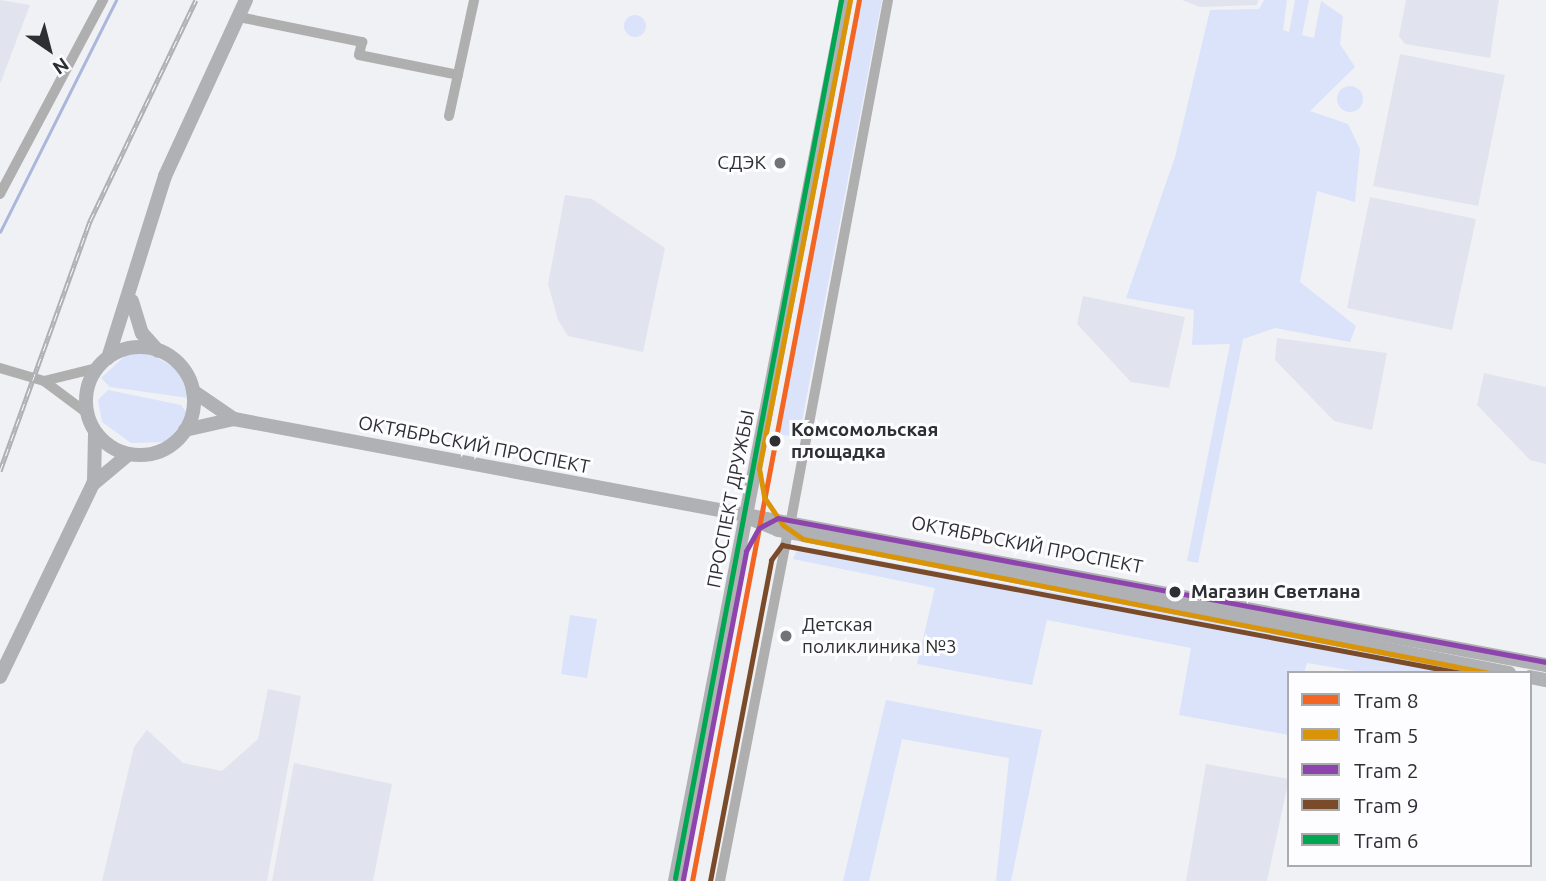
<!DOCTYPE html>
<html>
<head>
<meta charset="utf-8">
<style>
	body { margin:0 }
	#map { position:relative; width:1546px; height:881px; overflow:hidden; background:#f0f1f5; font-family:Ubuntu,sans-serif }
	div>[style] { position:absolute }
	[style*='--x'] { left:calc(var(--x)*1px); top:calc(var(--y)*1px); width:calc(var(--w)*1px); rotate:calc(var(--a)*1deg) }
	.built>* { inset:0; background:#e1e4ee }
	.green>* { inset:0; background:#dbe3fa }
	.round { border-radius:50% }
	.stream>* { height:2.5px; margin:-1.25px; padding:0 1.25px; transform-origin:1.25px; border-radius:1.25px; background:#aab6da }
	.minor>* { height:10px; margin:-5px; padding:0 5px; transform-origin:5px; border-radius:5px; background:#afafb0 }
	.major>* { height:14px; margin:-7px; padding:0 7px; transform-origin:7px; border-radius:7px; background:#b0b1b4 }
	.major>.ring { margin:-7px; padding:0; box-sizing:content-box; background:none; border:14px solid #b0b1b4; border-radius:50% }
	.rail>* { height:5px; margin-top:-2.5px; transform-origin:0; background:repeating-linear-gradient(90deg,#fdfdff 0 8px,#afb0b3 0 16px); box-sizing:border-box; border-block:2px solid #afb0b3 }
	.tram-1>* { height:5px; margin:-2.5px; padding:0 2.5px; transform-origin:2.5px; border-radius:2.5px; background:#f26522 }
	.tram-2>* { height:5px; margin:-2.5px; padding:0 2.5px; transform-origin:2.5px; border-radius:2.5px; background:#d99408 }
	.tram-3>* { height:5px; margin:-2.5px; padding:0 2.5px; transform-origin:2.5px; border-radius:2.5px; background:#8e44ad }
	.tram-4>* { height:5px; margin:-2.5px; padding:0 2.5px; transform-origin:2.5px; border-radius:2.5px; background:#7a4b2a }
	.tram-5>* { height:5px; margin:-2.5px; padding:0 2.5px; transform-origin:2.5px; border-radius:2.5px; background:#00a651 }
	.dots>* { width:19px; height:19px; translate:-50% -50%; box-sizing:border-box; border:4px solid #fdfdff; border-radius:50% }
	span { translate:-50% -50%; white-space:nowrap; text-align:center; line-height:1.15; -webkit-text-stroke:6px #fdfdff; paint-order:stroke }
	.poi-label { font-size:19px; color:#2e2f32 }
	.right { translate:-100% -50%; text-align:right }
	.left { translate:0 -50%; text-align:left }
	.stop-label { font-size:19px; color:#2e2f32; font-weight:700 }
	.street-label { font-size:19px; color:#2e2f32 }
	.legend { position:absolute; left:1287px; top:671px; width:245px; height:196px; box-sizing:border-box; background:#fdfdff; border:2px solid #aaabad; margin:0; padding:9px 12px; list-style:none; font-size:21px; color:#2e2f32 }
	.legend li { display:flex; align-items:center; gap:14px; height:35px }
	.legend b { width:35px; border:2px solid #aaabad }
	.north { position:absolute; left:14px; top:14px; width:70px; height:70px; -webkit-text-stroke:5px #fdfdff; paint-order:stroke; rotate:145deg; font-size:19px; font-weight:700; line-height:28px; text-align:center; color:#2e2f32 }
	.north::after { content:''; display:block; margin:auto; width:24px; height:32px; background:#2e2f32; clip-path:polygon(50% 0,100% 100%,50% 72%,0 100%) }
</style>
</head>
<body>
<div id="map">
	<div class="built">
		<div style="clip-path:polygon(0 0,30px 5px,0 84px)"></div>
		<div style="clip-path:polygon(1182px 0,1258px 0,1257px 5px,1200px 7px)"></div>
		<div style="clip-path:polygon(1406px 0,1499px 0,1490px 58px,1405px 44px,1399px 36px)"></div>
		<div style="clip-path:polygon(1400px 54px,1505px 75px,1478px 206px,1373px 186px)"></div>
		<div style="clip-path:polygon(565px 195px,592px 199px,665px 248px,643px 352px,568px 336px,558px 320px,548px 284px)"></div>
		<div style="clip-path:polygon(1370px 197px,1476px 219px,1452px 330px,1347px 308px)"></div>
		<div style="clip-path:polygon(1083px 296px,1185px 317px,1169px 388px,1131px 382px,1077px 324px)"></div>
		<div style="clip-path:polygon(1277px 338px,1387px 353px,1372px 430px,1334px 421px,1275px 360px)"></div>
		<div style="clip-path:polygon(1484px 373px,1546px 387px,1546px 464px,1530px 460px,1477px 405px)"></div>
		<div style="clip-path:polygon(268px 689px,301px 696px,267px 881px,102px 881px,134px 747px,147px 730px,183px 763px,222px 771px,258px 739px)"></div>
		<div style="clip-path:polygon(294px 763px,392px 784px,373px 881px,272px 881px)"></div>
		<div style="clip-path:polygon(1206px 764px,1289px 779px,1267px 881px,1186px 881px)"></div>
	</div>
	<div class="green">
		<div style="clip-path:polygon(862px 0,882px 0,799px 437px,776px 434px)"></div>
		<div style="clip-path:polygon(1264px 0,1287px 0,1283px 30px,1289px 32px,1295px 0,1309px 0,1302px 35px,1314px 38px,1321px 1px,1343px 16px,1340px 44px,1355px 67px,1310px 111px,1348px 124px,1360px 149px,1355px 202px,1317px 191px,1300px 282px,1356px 326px,1350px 342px,1275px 328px,1243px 339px,1198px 563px,1187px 561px,1230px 344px,1192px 345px,1194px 310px,1126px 298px,1175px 157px,1210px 10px,1259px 9px)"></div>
		<div class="round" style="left:624px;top:15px;width:22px;height:22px"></div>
		<div class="round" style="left:1337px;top:86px;width:26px;height:26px"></div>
		<div style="clip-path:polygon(147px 352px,178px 370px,189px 398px,110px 387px,101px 378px,127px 354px)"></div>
		<div style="clip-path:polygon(108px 390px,181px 405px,188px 415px,167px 442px,131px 443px,102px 422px,98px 400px)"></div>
		<div style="clip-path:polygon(798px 548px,812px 548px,1459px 667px,1458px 673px,1367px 673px,1307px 663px,1304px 673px,1289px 673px,1289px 735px,1179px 715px,1191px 648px,1047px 620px,1032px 685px,917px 664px,935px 588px,793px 559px)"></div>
		<div style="clip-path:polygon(570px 615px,597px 619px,587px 678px,561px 674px)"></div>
		<div style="clip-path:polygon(886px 700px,1042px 730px,1011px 881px,996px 881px,1009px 758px,902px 739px,869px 881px,843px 881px)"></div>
	</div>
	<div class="stream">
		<div style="--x:0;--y:232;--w:259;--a:-63.4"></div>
	</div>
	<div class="minor">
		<div style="--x:239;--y:17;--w:126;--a:11.5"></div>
		<div style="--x:362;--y:42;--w:13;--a:103"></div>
		<div style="--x:359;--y:55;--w:101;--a:11.4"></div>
		<div style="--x:449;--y:116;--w:119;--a:-77.8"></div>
		<div style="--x:0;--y:194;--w:220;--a:-62"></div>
		<div style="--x:0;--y:368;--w:46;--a:16.5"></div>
		<div style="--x:44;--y:381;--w:54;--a:36.7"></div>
		<div style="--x:44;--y:381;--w:55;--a:-13.8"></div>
		<div style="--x:791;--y:520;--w:529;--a:-79.43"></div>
		<div style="--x:720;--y:881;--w:356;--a:-79"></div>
	</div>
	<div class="major">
		<div style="--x:132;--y:301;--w:34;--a:73"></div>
		<div style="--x:142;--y:333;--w:24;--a:48"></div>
		<div class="ring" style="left:86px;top:347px;width:94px;height:94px"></div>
		<div style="--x:108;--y:358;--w:191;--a:-72.6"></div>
		<div style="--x:165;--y:176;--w:194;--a:-65.3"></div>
		<div style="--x:193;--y:391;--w:50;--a:34.3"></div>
		<div style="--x:234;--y:419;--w:1335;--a:10.62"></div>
		<div style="--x:185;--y:430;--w:50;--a:-12.7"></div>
		<div style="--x:94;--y:482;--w:49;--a:-88.8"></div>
		<div style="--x:749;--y:518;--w:31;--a:22"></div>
		<div style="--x:778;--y:530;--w:745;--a:11.07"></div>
		<div style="--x:0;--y:677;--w:214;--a:-64.3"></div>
		<div style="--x:93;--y:484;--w:47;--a:-39.8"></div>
		<div style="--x:1530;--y:677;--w:16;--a:11"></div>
		<div style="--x:675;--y:881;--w:897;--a:-79.02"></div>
	</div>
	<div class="rail">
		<div style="--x:0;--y:471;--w:266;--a:-70.2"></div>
		<div style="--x:90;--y:221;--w:245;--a:-64.4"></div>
	</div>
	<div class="tram-1">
		<div style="--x:692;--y:881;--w:897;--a:-79.27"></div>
	</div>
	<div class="tram-2">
		<div style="--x:850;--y:0;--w:477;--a:101"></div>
		<div style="--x:759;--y:468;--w:29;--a:80"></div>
		<div style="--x:764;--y:497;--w:34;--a:56"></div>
		<div style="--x:783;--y:525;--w:24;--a:35"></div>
		<div style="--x:803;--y:539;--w:699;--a:11.05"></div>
	</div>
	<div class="tram-3">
		<div style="--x:683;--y:879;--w:334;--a:-79.1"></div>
		<div style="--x:746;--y:551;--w:26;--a:-61"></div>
		<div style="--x:759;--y:528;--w:21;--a:-28"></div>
		<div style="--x:778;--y:518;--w:781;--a:10.62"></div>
	</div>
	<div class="tram-4">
		<div style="--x:710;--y:881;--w:327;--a:-79.2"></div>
		<div style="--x:771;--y:560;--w:19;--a:-54"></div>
		<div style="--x:782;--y:545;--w:691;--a:10.68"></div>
	</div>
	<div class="tram-5">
		<div style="--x:675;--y:878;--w:894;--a:-79.29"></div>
	</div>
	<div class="dots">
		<div style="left:780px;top:163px;background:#727376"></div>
		<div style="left:775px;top:441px;background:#2e2f32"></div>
		<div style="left:1175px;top:592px;background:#2e2f32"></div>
		<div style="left:786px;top:636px;background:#727376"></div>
	</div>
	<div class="poi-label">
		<span class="right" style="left:766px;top:163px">СДЭК</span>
		<span class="left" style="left:802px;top:636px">Детская<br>поликлиника №3</span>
	</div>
	<div class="stop-label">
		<span class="left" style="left:791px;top:441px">Комсомольская<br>площадка</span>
		<span class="left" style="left:1191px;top:592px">Магазин Светлана</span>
	</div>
	<div class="street-label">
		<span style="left:474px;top:445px;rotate:11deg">ОКТЯБРЬСКИЙ ПРОСПЕКТ</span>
		<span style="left:731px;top:499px;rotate:-79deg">ПРОСПЕКТ ДРУЖБЫ</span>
		<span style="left:1027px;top:545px;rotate:11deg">ОКТЯБРЬСКИЙ ПРОСПЕКТ</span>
	</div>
	<ul class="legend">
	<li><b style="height:9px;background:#f26522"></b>Tram 8</li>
	<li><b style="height:9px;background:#d99408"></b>Tram 5</li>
	<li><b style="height:9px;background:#8e44ad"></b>Tram 2</li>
	<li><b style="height:9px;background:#7a4b2a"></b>Tram 9</li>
	<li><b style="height:9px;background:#00a651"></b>Tram 6</li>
	</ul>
	<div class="north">N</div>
</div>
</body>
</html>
